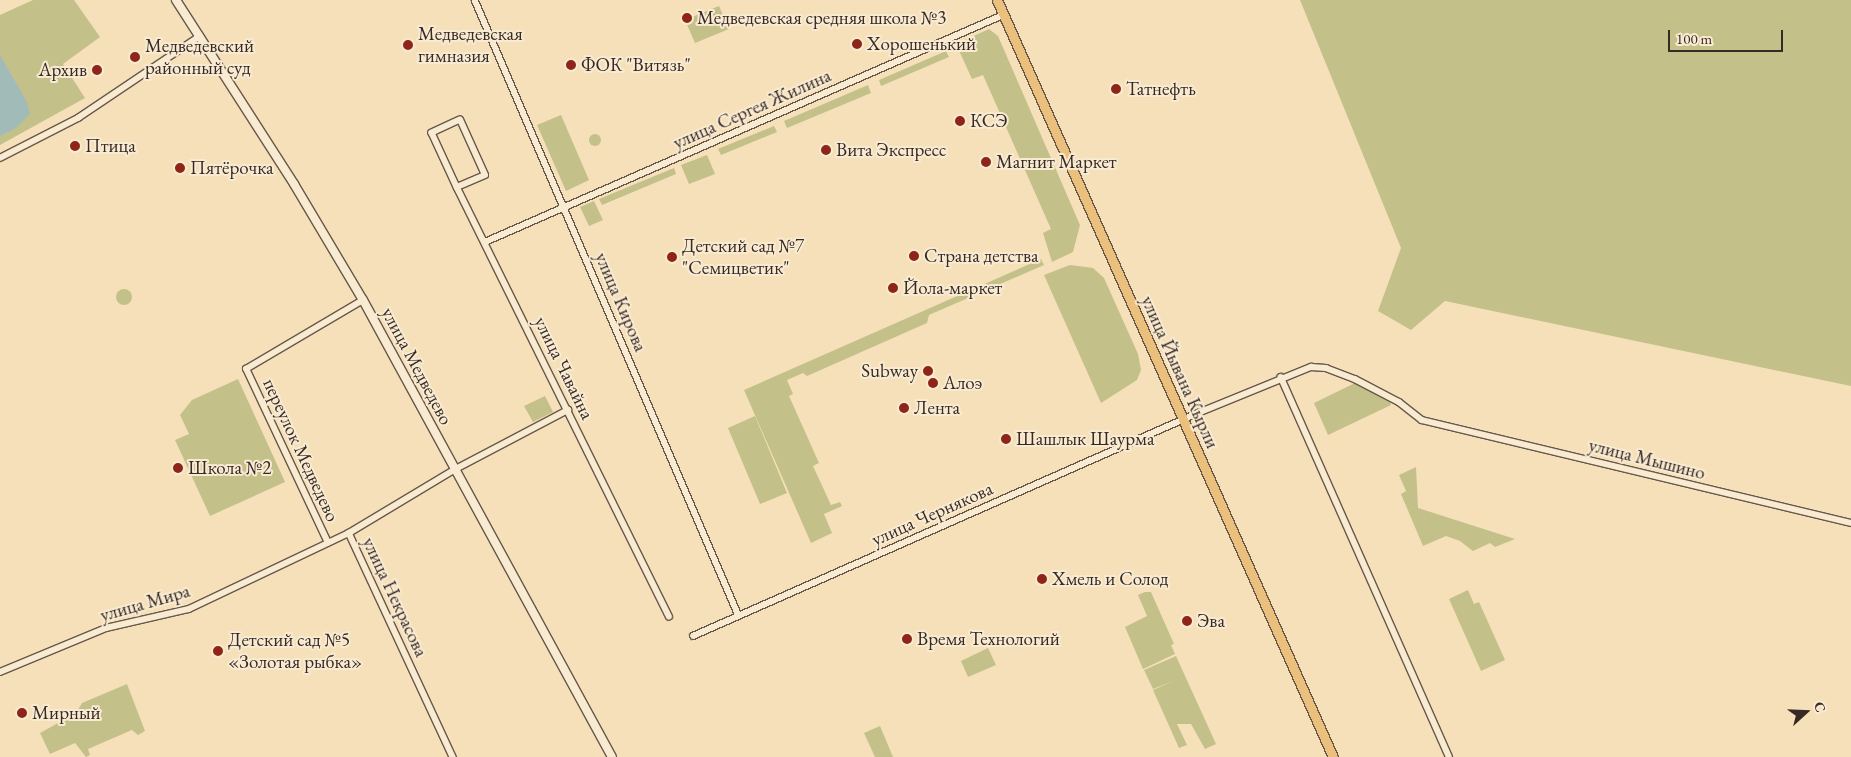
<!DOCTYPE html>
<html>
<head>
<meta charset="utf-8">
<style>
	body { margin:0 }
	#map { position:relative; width:1851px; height:757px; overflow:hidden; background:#f6e0b9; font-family:"EB Garamond",serif }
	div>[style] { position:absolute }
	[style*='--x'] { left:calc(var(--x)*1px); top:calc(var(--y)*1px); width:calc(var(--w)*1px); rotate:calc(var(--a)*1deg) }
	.green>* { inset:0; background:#c4c08a }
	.round { border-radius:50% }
	.water>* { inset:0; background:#a1bbb9 }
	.roads { filter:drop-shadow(1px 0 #67584a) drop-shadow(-1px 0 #67584a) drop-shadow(0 1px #67584a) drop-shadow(0 -1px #67584a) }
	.minor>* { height:5.5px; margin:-2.75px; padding:0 2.75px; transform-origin:2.75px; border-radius:2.75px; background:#f9ebd2 }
	.tertiary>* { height:8px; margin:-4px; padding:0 4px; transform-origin:4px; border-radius:4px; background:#f9ebd2 }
	.primary>* { height:9px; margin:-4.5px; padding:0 4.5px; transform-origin:4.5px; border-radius:4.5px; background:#ebc07c }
	.dots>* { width:14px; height:14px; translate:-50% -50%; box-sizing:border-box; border:2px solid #f9ebd2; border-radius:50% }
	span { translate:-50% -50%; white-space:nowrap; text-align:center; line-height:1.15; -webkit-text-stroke:4px #f9ebd2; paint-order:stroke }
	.poi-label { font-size:19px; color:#372a25 }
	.left { translate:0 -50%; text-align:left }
	.right { translate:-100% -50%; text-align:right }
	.street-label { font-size:19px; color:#372a25 }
	.north { position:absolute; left:1781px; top:687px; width:50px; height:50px; -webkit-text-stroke:4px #f9ebd2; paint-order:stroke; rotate:70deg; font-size:14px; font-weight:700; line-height:20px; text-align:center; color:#372a25 }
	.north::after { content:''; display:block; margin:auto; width:18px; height:22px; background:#372a25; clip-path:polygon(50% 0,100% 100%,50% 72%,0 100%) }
	.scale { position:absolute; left:1668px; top:30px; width:115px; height:22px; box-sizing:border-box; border:2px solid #372a25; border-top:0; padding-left:6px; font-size:15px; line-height:18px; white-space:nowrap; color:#372a25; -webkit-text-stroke:4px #f9ebd2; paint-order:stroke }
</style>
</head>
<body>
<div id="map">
	<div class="green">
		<div style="clip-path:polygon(33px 0,74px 0,100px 37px,63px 64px,85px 98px,0 145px,0 15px)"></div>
		<div style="clip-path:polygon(1300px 0,1851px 0,1851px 386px,1445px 301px,1411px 330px,1378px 311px,1401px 248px)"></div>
		<div style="clip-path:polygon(719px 6px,729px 29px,695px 43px,685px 20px)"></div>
		<div style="clip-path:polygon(989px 29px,998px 36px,1080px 225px,1073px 252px,1052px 262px,1043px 233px,1051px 229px,983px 75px,972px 79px,956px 44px)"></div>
		<div style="clip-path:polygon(946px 51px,949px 57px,881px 86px,879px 80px)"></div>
		<div style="clip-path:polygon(868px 85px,871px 93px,787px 128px,784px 121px)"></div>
		<div style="clip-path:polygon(561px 115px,589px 180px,566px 191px,537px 125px)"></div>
		<div style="clip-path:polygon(774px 126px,777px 132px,721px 155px,718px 149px)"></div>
		<div class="round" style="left:589px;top:134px;width:12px;height:12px"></div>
		<div style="clip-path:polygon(707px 155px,715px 174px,689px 184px,681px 165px)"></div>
		<div style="clip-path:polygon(674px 168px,676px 174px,602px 205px,599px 199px)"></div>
		<div style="clip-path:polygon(594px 201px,603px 220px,589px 226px,580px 207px)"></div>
		<div style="clip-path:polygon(1041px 259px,1044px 265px,929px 315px,927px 323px,807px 376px,803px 373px,787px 380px,793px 394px,789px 396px,819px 463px,813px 466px,831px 505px,840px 502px,842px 506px,824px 514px,832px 533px,811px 543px,744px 390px)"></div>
		<div style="clip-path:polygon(1070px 265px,1093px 268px,1104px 278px,1138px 354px,1141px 370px,1137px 380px,1101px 403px,1044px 275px)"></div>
		<div class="round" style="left:116px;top:289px;width:16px;height:16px"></div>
		<div style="clip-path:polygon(238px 379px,285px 482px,210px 516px,175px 440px,189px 434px,180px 415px,192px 400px)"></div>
		<div style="clip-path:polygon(1355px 383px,1390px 401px,1391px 405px,1328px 435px,1314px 403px)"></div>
		<div style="clip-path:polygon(545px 396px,553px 412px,533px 422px,524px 406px)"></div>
		<div style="clip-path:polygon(755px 416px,787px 493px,760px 504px,728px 428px)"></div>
		<div style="clip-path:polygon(1416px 467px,1418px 508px,1515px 539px,1495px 547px,1490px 543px,1473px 551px,1460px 541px,1446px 536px,1423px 546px,1401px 494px,1406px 491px,1399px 475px)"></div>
		<div style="clip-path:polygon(1468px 590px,1474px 604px,1479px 602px,1505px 660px,1481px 671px,1449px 599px)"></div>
		<div style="clip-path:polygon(1145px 592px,1151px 592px,1174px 644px,1171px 645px,1175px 654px,1143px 669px,1125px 627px,1147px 616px,1138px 595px)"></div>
		<div style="clip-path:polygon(988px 648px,996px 665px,968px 677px,961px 661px)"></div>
		<div style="clip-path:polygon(1176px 656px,1216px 744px,1205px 749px,1191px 724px,1177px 724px,1187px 745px,1179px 748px,1153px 690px,1173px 681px,1153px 689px,1144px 670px)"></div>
		<div style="clip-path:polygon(127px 684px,145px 731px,138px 735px,132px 730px,88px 749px,90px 755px,86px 757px,75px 743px,50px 754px,40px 733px,76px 713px,82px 703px)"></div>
		<div style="clip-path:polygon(880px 726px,893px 757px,875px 757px,864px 733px)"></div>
	</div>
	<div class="water">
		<div style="clip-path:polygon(0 55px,27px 102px,30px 114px,16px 128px,0 136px)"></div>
	</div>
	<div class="roads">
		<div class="minor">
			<div style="--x:475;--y:0;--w:670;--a:66.8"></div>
			<div style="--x:0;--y:158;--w:88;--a:-27.1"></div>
			<div style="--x:78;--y:118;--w:147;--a:-33.9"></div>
			<div style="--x:457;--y:187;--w:30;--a:-23"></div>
			<div style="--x:485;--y:175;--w:60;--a:-114.4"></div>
			<div style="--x:460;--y:120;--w:31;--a:155"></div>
			<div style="--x:432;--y:133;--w:60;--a:65.2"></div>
			<div style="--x:457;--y:187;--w:479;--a:63.7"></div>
			<div style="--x:485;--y:242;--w:566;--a:-23.66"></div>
			<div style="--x:1281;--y:377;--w:415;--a:66.1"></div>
			<div style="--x:349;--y:533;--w:247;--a:65.1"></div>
			<div style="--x:328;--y:543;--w:192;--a:-115.2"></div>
			<div style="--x:246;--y:369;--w:136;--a:-30.5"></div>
			<div style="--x:693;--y:636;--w:552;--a:-23.83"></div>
			<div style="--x:1198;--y:413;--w:122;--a:-22.2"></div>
			<div style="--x:1311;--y:367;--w:15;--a:4"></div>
			<div style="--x:1326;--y:368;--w:31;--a:21"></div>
			<div style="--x:1355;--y:379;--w:50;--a:27.6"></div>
			<div style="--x:1399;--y:402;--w:29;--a:38"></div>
			<div style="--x:1422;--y:420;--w:441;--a:13.5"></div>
			<div style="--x:0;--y:672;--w:115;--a:-22.5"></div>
			<div style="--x:106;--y:628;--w:85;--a:-12.9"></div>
			<div style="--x:189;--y:609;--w:177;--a:-25.4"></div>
			<div style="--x:349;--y:533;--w:122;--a:-31"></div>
			<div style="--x:454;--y:470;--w:129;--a:-27.8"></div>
		</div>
		<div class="tertiary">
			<div style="--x:176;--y:0;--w:219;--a:57.3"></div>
			<div style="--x:294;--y:184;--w:135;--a:59.3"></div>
			<div style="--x:363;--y:300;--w:520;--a:61.42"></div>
		</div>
		<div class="primary">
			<div style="--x:997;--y:0;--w:828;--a:66.07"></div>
		</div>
	</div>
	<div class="dots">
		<div style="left:687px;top:18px;background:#8f2418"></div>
		<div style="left:857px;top:44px;background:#8f2418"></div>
		<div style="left:408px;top:45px;background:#8f2418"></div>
		<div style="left:135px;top:57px;background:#8f2418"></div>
		<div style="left:571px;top:65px;background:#8f2418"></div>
		<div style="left:97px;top:70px;background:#8f2418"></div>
		<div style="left:1116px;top:89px;background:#8f2418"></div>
		<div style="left:960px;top:121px;background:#8f2418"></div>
		<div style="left:75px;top:146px;background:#8f2418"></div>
		<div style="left:826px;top:150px;background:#8f2418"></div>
		<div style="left:986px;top:162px;background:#8f2418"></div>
		<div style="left:180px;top:168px;background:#8f2418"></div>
		<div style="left:914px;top:256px;background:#8f2418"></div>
		<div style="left:672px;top:257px;background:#8f2418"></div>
		<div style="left:893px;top:288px;background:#8f2418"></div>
		<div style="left:928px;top:371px;background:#8f2418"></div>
		<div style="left:933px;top:383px;background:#8f2418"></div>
		<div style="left:904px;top:408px;background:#8f2418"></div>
		<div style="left:1006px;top:439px;background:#8f2418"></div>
		<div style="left:178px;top:468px;background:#8f2418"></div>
		<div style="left:1042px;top:579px;background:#8f2418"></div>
		<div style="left:1187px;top:621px;background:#8f2418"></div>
		<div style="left:907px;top:639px;background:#8f2418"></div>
		<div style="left:218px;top:651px;background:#8f2418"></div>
		<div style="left:22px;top:713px;background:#8f2418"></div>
	</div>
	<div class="poi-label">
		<span class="left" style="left:697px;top:18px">Медведевская средняя школа №3</span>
		<span class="left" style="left:418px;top:45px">Медведевская<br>гимназия</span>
		<span class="left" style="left:867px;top:44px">Хорошенький</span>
		<span class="left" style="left:145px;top:57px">Медведевский<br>районный суд</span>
		<span class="left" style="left:581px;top:65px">ФОК "Витязь"</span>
		<span class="right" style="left:87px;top:70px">Архив</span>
		<span class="left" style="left:1126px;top:89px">Татнефть</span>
		<span class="left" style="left:970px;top:121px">КСЭ</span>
		<span class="left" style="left:85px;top:146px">Птица</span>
		<span class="left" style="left:836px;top:150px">Вита Экспресс</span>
		<span class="left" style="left:996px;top:162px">Магнит Маркет</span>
		<span class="left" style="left:190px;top:168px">Пятёрочка</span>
		<span class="left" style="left:682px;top:257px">Детский сад №7<br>"Семицветик"</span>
		<span class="left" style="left:924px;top:256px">Страна детства</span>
		<span class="left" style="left:903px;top:288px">Йола-маркет</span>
		<span class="right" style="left:918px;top:371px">Subway</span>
		<span class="left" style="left:943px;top:383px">Алоэ</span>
		<span class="left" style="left:914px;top:408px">Лента</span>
		<span class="left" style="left:1016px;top:439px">Шашлык Шаурма</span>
		<span class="left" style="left:188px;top:468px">Школа №2</span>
		<span class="left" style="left:1052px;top:579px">Хмель и Солод</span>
		<span class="left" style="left:1197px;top:621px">Эва</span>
		<span class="left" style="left:917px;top:639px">Время Технологий</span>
		<span class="left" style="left:228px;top:651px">Детский сад №5<br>«Золотая рыбка»</span>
		<span class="left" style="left:32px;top:713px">Мирный</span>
	</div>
	<div class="street-label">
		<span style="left:752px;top:109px;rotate:-24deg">улица Сергея Жилина</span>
		<span style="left:621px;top:302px;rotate:67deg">улица Кирова</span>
		<span style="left:417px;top:366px;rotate:62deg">улица Медведево</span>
		<span style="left:564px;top:368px;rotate:64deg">улица Чавайна</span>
		<span style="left:1180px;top:372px;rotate:66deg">улица Йывана Кырли</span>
		<span style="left:301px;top:450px;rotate:65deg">переулок Медведево</span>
		<span style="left:1647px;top:459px;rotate:14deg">улица Мышино</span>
		<span style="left:932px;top:514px;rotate:-24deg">улица Чернякова</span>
		<span style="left:395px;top:597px;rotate:65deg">улица Некрасова</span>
		<span style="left:145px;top:603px;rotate:-16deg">улица Мира</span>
	</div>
	<div class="north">С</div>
	<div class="scale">100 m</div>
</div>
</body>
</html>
